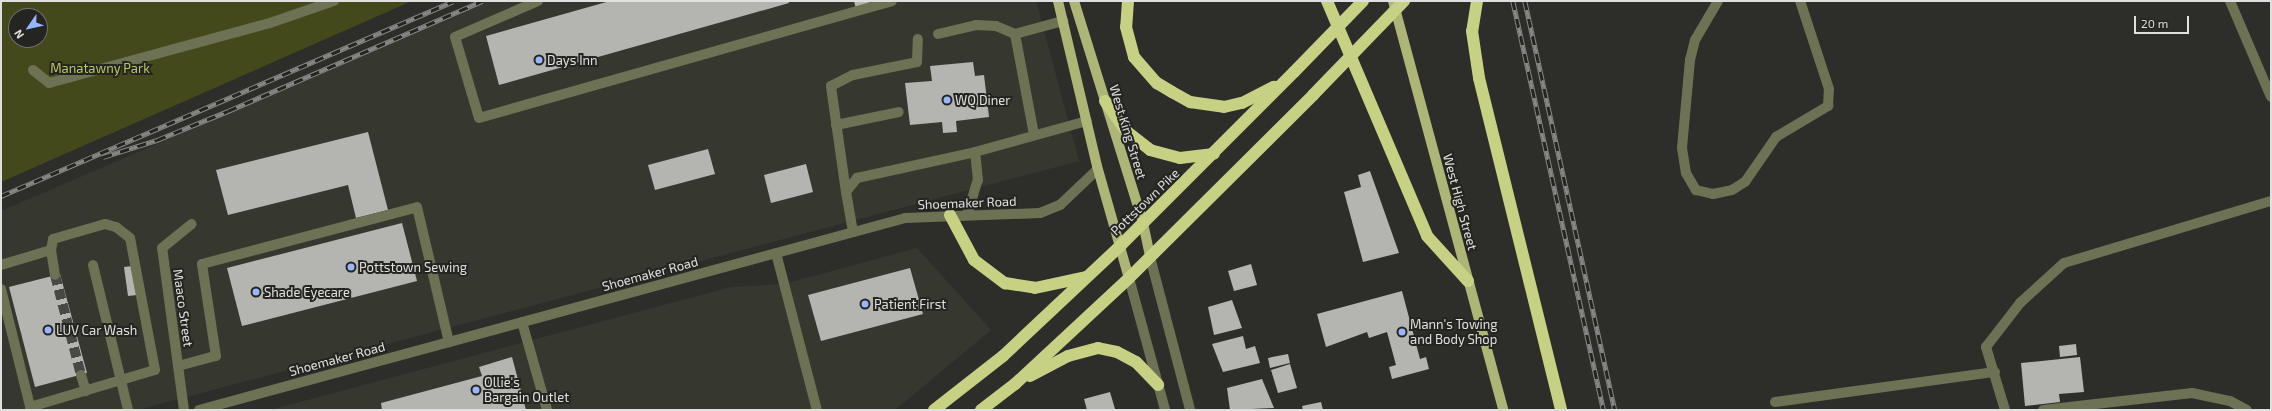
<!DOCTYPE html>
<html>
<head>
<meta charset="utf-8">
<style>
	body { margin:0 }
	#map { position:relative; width:2272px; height:411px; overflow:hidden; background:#2d2e2a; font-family:"Exo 2",sans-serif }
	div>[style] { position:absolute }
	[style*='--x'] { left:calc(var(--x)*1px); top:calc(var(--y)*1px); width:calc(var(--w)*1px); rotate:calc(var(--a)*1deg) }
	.built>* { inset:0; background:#36382f }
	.green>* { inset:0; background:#43491b }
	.building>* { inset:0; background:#b4b5b0 }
	.minor-tunnel>* { height:10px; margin-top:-5px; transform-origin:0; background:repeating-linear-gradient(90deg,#484945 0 10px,transparent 0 15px) }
	.minor>* { height:10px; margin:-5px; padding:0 5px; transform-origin:5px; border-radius:5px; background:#6d7254 }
	.major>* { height:10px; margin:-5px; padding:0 5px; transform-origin:5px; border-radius:5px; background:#adb677 }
	.highway>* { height:12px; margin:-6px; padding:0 6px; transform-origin:6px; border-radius:6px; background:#c6d184 }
	.rail>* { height:4.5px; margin-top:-2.25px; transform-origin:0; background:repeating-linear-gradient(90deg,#242421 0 9px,#868784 0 18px); box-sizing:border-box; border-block:1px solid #868784 }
	.highway-bridge>* { height:12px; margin:-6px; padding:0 6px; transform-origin:6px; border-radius:6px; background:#c6d184 }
	.dots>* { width:11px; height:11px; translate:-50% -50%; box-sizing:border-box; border:2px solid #242421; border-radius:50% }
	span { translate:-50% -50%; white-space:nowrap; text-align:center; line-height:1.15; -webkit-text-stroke:4px #242421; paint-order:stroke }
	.poi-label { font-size:13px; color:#e0e0de }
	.left { translate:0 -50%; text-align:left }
	.park-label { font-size:13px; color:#bac860 }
	.street-label { font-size:13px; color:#e0e0de }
	.frame { position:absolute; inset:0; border:2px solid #e0e0de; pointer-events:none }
	.north { position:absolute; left:8px; top:8px; width:40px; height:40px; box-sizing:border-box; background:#242421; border:1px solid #6f6f6d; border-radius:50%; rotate:236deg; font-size:11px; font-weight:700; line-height:16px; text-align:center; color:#e0e0de }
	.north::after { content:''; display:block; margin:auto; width:14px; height:18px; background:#97b6fd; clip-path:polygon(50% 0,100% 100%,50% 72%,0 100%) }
	.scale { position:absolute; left:2134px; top:16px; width:55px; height:18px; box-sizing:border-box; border:2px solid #e0e0de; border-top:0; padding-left:5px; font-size:12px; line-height:14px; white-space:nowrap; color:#e0e0de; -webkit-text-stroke:3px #242421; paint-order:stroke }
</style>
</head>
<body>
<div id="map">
	<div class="built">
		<div style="clip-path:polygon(479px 1px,1036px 1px,1079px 161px,137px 410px,1px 410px,1px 211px,290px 87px)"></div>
		<div style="clip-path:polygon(917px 248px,991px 330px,895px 410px,270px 410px,731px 287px,784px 284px)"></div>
	</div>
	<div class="green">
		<div style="clip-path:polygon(evenodd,1px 1px,412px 1px,1px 182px,1px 1px,16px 16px,40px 16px,40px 40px,16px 40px,16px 16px)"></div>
	</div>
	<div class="building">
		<div style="clip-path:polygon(610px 1px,788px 1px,789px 3px,499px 85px,486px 36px)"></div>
		<div style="clip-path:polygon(854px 1px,869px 1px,870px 5px,856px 9px)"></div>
		<div style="clip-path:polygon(973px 62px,975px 76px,984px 75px,989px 117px,956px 121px,957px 132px,943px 133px,942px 122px,910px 125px,905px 83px,932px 81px,930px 66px)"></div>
		<div style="clip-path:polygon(368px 132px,388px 210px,356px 218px,348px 185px,228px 215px,216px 170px)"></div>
		<div style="clip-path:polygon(708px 149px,715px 174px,655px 190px,648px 165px)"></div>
		<div style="clip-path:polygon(806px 164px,813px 192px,771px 203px,764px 175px)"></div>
		<div style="clip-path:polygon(1370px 171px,1399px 253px,1363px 262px,1344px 192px,1361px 187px,1358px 175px)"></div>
		<div style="clip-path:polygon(402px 223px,417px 281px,242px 326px,227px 268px)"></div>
		<div style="clip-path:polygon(1251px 264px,1257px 285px,1234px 291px,1228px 271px)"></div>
		<div style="clip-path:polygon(132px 266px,137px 295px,128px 296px,124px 267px)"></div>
		<div style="clip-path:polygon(910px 268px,923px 314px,821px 341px,808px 295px)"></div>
		<div style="clip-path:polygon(60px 274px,87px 373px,35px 387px,9px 287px)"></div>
		<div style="clip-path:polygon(1402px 291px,1420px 359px,1426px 357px,1429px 369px,1392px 379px,1389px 367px,1396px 365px,1387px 332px,1369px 338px,1367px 332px,1326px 347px,1317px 314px)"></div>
		<div style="clip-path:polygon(1232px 300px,1242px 328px,1214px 335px,1208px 307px)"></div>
		<div style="clip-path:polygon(1243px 336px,1246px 349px,1255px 346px,1260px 363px,1223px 372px,1212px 344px)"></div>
		<div style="clip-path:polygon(2076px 344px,2077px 355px,2060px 357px,2059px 346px)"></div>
		<div style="clip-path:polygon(1288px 354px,1290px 363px,1270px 368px,1268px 358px)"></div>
		<div style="clip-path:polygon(512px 357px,526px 410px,382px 410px,381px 403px,482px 376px,479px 367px)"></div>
		<div style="clip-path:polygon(2080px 357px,2084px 392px,2059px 394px,2060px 402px,2025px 406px,2021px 363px)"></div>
		<div style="clip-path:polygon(1290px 364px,1297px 388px,1278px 393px,1271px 370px)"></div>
		<div style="clip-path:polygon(1262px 379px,1274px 408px,1230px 410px,1227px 388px)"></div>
		<div style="clip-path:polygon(1110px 392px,1115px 409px,1087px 410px,1084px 399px)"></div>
		<div style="clip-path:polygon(1321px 402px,1323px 410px,1303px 410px,1302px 406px)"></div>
	</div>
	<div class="minor-tunnel">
		<div style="--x:55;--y:275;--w:103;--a:75.4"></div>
	</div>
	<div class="minor">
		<div style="--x:538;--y:1;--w:90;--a:156.6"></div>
		<div style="--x:455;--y:37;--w:84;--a:73.5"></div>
		<div style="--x:479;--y:118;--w:429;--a:-15.8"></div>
		<div style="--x:1718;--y:1;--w:45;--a:120.5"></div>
		<div style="--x:1695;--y:40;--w:21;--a:104"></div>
		<div style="--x:1690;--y:60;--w:88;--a:95.2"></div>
		<div style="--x:1682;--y:148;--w:25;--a:81"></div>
		<div style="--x:1686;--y:173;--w:20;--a:60"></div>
		<div style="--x:1696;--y:190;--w:17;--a:13"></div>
		<div style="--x:1713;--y:194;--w:19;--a:-12"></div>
		<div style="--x:1732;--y:190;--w:15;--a:-32"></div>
		<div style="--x:1745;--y:182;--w:55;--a:-55.4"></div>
		<div style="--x:1776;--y:137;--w:61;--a:-30.8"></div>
		<div style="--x:1828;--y:106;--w:17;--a:-87"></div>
		<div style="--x:1829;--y:89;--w:93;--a:-108.2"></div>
		<div style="--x:2230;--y:1;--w:104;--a:66.9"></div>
		<div style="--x:938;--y:34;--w:39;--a:-13"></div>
		<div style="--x:976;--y:25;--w:20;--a:3"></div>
		<div style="--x:996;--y:26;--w:21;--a:23"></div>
		<div style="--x:1015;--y:34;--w:50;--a:-15.2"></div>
		<div style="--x:1015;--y:34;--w:103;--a:79.3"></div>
		<div style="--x:33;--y:70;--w:21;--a:39"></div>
		<div style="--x:49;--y:83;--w:229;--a:-15.2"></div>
		<div style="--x:270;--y:23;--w:68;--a:-19"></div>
		<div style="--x:836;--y:125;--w:64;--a:-11.7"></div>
		<div style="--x:846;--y:192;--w:107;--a:-98.1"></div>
		<div style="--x:831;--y:86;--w:25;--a:-27"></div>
		<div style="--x:853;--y:75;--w:65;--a:-11.5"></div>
		<div style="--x:917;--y:62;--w:23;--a:-88"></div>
		<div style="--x:967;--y:215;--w:37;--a:-73"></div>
		<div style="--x:978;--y:180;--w:28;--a:-96"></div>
		<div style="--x:853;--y:232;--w:41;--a:-99.9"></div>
		<div style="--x:846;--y:192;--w:18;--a:-52"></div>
		<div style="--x:857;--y:178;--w:121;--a:-12.4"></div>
		<div style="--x:975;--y:152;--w:116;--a:-15.5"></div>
		<div style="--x:776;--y:253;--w:162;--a:75.4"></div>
		<div style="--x:1150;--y:257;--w:158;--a:75.3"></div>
		<div style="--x:1;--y:265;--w:52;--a:-16.7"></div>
		<div style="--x:93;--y:265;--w:149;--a:76.4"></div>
		<div style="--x:1129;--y:278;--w:137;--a:74.7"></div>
		<div style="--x:1;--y:289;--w:125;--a:76.1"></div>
		<div style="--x:522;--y:322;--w:91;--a:74.1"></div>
		<div style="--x:178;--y:366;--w:39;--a:-15"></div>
		<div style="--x:216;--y:356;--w:93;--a:-98.7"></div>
		<div style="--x:202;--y:264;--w:222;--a:-14.8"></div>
		<div style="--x:417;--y:207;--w:139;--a:76.7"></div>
		<div style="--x:81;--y:375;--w:17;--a:73"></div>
		<div style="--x:1775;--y:402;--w:222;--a:-7.8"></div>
		<div style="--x:30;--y:407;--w:130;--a:-16.5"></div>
		<div style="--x:155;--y:370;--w:134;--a:-100.7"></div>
		<div style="--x:130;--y:238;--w:18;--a:-142"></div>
		<div style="--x:116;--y:227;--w:11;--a:-165"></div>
		<div style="--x:105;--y:224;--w:54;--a:163.9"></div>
		<div style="--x:53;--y:239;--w:11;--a:100"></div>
		<div style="--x:51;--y:250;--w:25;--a:81"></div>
		<div style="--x:184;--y:410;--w:163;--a:-97.7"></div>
		<div style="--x:162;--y:248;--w:38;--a:-39"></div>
		<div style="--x:199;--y:410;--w:732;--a:-15.21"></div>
		<div style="--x:905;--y:218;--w:135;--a:-2.1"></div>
		<div style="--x:1040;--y:213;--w:22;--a:-22"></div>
		<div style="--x:1060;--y:205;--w:52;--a:-43.5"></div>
		<div style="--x:2005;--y:410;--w:66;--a:-106.8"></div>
		<div style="--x:1986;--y:347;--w:56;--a:-52.3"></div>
		<div style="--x:2020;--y:303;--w:59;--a:-42.3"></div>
		<div style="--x:2064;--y:263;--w:216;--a:-16.7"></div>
		<div style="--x:2043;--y:410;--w:150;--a:-6.5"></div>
		<div style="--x:2192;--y:393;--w:39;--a:12"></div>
		<div style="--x:2230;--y:401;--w:19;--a:28"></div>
	</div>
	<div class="major">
		<div style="--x:1058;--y:1;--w:170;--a:76.7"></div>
		<div style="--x:1097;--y:166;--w:116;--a:74.1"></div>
		<div style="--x:1074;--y:1;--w:232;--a:72.7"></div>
		<div style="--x:1143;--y:223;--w:35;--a:78"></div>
		<div style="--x:1393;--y:1;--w:424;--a:74.9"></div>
	</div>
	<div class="highway">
		<div style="--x:1128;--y:1;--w:26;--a:94"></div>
		<div style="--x:1126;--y:27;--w:31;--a:75"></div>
		<div style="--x:1134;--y:57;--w:35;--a:49"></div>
		<div style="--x:1157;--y:83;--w:17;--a:31"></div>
		<div style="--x:1172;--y:92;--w:21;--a:29"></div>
		<div style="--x:1190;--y:102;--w:34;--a:8"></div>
		<div style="--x:1224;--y:107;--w:18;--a:-13"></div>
		<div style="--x:1242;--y:103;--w:36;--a:-27"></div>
		<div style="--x:1327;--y:1;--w:255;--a:66.9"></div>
		<div style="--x:1427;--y:236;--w:61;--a:47.7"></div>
		<div style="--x:1477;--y:1;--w:30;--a:99"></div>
		<div style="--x:1472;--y:31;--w:48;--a:81.5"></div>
		<div style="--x:1479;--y:78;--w:342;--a:76.1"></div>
		<div style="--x:1105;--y:101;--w:37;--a:55"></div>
		<div style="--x:1126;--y:131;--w:31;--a:38"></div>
		<div style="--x:1150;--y:150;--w:31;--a:15"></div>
		<div style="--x:1180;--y:158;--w:34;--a:-7"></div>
		<div style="--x:950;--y:215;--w:51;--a:61.9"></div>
		<div style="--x:974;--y:260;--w:39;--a:37"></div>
		<div style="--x:1005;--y:283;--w:30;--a:9"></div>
		<div style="--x:1035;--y:288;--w:52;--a:-12.2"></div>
		<div style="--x:1030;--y:376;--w:43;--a:-27.8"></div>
		<div style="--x:1068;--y:356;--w:31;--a:-15"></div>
		<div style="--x:1098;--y:348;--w:19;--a:12"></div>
		<div style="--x:1117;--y:352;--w:21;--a:28"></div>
		<div style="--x:1136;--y:362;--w:32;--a:46"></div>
		<div style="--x:934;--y:410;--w:88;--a:-38"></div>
		<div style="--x:1003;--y:356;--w:162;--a:-43.2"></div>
		<div style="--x:1121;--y:245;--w:245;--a:-45"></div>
		<div style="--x:981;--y:410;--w:43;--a:-37.4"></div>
		<div style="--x:1015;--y:384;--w:156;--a:-42.9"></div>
		<div style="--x:1129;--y:278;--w:260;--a:-44.8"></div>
	</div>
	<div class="rail">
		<div style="--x:1513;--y:1;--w:419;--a:77.5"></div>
		<div style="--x:1525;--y:1;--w:419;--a:77.6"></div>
		<div style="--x:103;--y:157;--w:57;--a:-17.5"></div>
		<div style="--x:157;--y:140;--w:77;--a:-22.2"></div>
		<div style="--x:228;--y:111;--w:277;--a:-23.4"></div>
		<div style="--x:1;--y:196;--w:492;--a:-23.3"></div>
	</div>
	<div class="highway-bridge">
		<div style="--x:1294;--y:72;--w:99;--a:-45.8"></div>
		<div style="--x:1313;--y:95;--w:131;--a:-45.9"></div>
	</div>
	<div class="dots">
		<div style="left:539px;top:60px;background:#97b6fd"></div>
		<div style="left:947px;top:100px;background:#97b6fd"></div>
		<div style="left:351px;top:267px;background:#97b6fd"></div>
		<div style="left:256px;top:292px;background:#97b6fd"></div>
		<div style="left:865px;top:304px;background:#97b6fd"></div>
		<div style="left:48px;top:330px;background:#97b6fd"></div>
		<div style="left:1402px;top:332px;background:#97b6fd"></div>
		<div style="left:476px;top:390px;background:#97b6fd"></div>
	</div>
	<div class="poi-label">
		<span class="left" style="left:547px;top:60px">Days Inn</span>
		<span class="left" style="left:955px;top:100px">WQ Diner</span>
		<span class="left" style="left:359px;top:267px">Pottstown Sewing</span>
		<span class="left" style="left:264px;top:292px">Shade Eyecare</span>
		<span class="left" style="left:874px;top:304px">Patient First</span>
		<span class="left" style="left:1410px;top:332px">Mann's Towing<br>and Body Shop</span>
		<span class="left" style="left:56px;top:330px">LUV Car Wash</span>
		<span class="left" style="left:484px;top:390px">Ollie's<br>Bargain Outlet</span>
	</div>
	<div class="park-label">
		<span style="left:100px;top:68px">Manatawny Park</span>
	</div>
	<div class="street-label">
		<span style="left:1128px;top:132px;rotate:73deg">West King Street</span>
		<span style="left:1145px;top:202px;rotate:-44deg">Pottstown Pike</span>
		<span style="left:1460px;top:202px;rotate:75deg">West High Street</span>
		<span style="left:967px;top:203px;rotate:-2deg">Shoemaker Road</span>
		<span style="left:650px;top:274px;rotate:-15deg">Shoemaker Road</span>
		<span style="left:183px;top:308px;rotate:82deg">Maaco Street</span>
		<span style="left:337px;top:359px;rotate:-15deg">Shoemaker Road</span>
	</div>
	<div class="frame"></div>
	<div class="north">N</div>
	<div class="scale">20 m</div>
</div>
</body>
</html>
